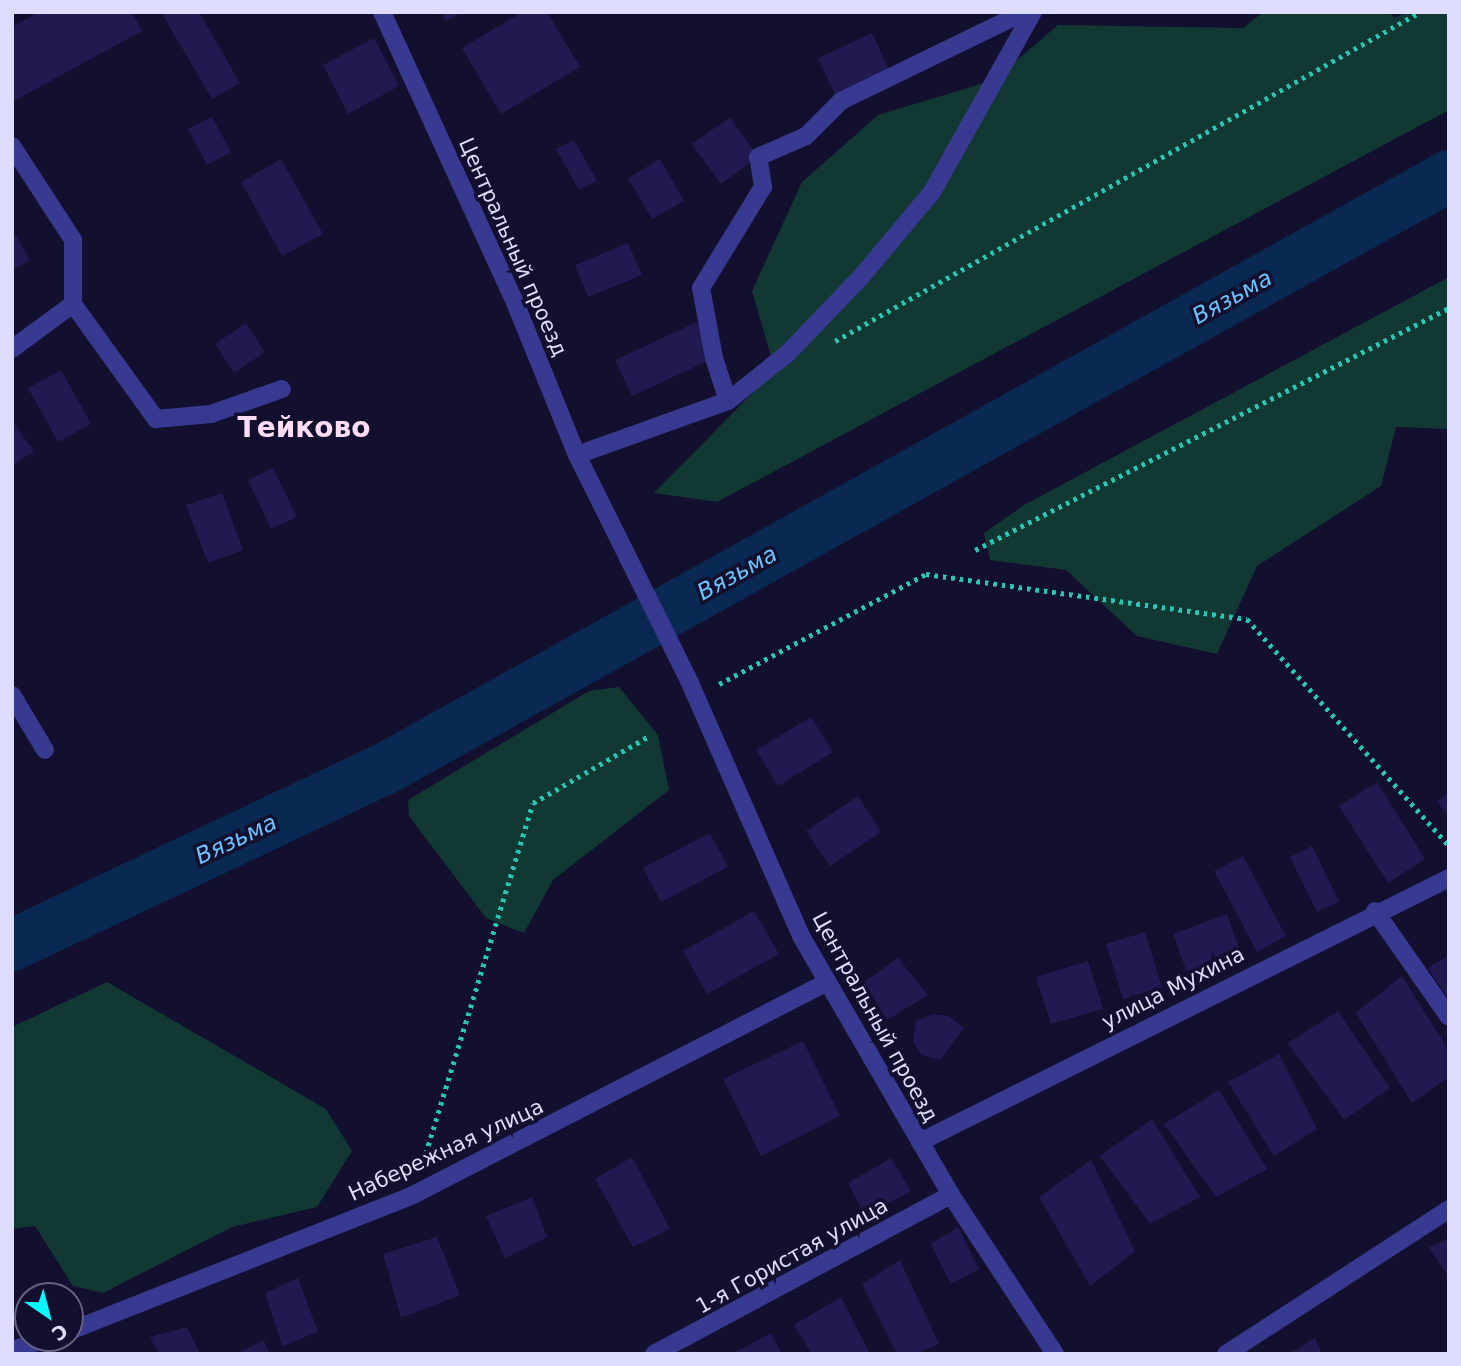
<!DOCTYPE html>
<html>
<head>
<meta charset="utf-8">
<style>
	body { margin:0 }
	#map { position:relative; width:1461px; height:1366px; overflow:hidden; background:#130f2e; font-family:"DejaVu Sans",sans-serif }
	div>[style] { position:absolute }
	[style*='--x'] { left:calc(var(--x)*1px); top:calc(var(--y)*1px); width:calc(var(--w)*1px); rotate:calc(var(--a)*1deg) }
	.green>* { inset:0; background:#123834 }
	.river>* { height:52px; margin:-26px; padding:0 26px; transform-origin:26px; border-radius:26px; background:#092953 }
	.building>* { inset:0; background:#211a50 }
	.path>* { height:4.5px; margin-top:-2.25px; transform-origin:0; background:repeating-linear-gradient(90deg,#27c8b3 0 3.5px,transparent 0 8.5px) }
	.minor>* { height:18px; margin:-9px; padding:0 9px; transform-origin:9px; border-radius:9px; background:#373a90 }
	span { translate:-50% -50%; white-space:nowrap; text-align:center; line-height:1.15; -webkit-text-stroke:7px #130f2e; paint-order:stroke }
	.street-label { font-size:21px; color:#dedcff }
	.water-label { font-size:23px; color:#6ac4ff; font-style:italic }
	.district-label { font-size:28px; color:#ffdef5; font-weight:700 }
	.frame { position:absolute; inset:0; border:14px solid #dedcff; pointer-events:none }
	.north { position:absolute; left:14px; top:1282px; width:70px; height:70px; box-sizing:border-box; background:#130f2e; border:2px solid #646182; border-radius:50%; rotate:145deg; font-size:19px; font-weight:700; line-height:28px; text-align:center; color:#dedcff }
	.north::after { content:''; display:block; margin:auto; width:24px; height:32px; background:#08f7ff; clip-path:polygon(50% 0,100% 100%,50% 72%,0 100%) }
</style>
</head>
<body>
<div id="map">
	<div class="green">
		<div style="clip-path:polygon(1263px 12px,1389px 12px,1394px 18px,1407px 12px,1449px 12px,1449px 110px,717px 502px,654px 493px,775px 370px,752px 291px,802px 182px,878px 115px,994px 80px,1058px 25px,1243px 28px)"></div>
		<div style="clip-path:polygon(1449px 277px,1449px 429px,1396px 427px,1381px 486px,1257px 566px,1217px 654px,1137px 636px,1066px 570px,990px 560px,984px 533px,1024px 505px)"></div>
		<div style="clip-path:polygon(619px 687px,658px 735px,669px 790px,553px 880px,524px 933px,486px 918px,409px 816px,408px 800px,589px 691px)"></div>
		<div style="clip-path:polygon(107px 982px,326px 1109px,352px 1151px,317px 1207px,232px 1227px,103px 1293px,73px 1286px,35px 1226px,12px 1229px,12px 1027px)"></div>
	</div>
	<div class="river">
		<div style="--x:12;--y:945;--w:418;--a:-25.3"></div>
		<div style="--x:390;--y:766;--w:1212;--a:-29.12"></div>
	</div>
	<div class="building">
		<div style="clip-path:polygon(39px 12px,132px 12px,142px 31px,12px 102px,12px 27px)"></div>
		<div style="clip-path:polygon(161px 12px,199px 12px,240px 83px,212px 99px)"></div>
		<div style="clip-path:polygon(441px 12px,462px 12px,446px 21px)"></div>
		<div style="clip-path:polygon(522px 12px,547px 12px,580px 67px,501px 114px,462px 48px)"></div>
		<div style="clip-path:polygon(872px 33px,889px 70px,835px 95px,818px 58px)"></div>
		<div style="clip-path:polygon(374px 38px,399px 86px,348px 114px,323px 65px)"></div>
		<div style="clip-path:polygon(212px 117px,231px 152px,207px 165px,188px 129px)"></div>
		<div style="clip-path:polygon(730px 117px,758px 157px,721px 184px,692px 144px)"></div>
		<div style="clip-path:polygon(574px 140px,597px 181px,579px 190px,556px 149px)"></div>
		<div style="clip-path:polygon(281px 159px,323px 234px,282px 256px,241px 182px)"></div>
		<div style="clip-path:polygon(660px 159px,684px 201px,652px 219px,628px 178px)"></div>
		<div style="clip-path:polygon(12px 229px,30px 260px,12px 270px)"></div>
		<div style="clip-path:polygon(628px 243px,642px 275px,588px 297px,575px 265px)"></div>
		<div style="clip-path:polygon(697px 322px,714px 358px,632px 396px,615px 360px)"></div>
		<div style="clip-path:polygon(246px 323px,265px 352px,234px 373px,215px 344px)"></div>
		<div style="clip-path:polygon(61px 370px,91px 424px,58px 442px,28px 388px)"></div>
		<div style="clip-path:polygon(12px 421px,34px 451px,12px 466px)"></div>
		<div style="clip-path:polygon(273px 468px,297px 517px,271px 529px,248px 480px)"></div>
		<div style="clip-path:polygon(222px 493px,243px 550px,208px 563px,186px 505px)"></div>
		<div style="clip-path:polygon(811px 717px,833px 752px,778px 786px,756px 750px)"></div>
		<div style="clip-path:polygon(1377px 782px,1425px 859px,1388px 883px,1339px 806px)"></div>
		<div style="clip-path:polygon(1449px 793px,1449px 818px,1437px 801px)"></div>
		<div style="clip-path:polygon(858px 796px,881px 832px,830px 866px,806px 831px)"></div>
		<div style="clip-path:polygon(710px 833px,728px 867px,661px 902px,643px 868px)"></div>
		<div style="clip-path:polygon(1312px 846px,1339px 901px,1317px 912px,1290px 857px)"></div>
		<div style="clip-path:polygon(1243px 856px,1286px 936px,1257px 952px,1214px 871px)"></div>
		<div style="clip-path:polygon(754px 911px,779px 954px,707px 994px,683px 951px)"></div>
		<div style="clip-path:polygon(1227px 914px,1242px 956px,1188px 975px,1173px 934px)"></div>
		<div style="clip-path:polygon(1145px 932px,1162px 987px,1123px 999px,1106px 944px)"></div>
		<div style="clip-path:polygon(1449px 955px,1449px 1000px,1428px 968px)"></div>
		<div style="clip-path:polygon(898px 958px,928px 995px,887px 1020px,864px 982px)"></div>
		<div style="clip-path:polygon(1088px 961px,1103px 1009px,1051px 1024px,1036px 977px)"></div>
		<div style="clip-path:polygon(1402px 976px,1449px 1051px,1449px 1077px,1412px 1103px,1356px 1013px)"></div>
		<div style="clip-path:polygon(1338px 1011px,1390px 1088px,1344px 1120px,1288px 1043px)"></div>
		<div style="clip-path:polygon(933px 1014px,948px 1016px,964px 1028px,940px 1060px,921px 1055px,913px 1041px,916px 1021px)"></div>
		<div style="clip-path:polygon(803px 1041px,840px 1116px,761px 1156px,723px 1079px)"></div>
		<div style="clip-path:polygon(1279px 1054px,1317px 1129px,1274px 1156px,1228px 1082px)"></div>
		<div style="clip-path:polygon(1219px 1090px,1267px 1169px,1216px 1197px,1164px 1124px)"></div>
		<div style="clip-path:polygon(1152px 1119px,1200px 1197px,1150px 1224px,1100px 1156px)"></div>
		<div style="clip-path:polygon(632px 1157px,670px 1229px,633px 1247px,595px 1179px)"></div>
		<div style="clip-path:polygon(891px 1158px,911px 1191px,865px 1216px,848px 1183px)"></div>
		<div style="clip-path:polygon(1091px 1160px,1135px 1251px,1090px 1286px,1039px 1197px)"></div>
		<div style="clip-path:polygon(532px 1197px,547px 1237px,505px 1258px,486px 1216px)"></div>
		<div style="clip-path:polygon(958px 1227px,979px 1269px,951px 1284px,931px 1244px)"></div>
		<div style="clip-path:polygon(437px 1237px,460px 1295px,401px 1318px,383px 1254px)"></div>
		<div style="clip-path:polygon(1449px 1238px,1449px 1278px,1429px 1247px)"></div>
		<div style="clip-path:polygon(900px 1260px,939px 1344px,915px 1354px,897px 1354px,862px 1284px)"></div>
		<div style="clip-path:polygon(298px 1278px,318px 1332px,282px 1346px,265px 1293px)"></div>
		<div style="clip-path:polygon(841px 1297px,870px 1354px,812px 1354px,794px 1325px)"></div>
		<div style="clip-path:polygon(187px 1327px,200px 1354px,159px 1354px,150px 1337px)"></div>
		<div style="clip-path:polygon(771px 1333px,782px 1354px,737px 1354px,736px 1352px)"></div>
		<div style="clip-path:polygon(1315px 1338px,1322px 1354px,1289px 1354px)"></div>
		<div style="clip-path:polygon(264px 1340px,269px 1354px,236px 1354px)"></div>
	</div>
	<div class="path">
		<div style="--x:835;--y:341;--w:671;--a:-29.35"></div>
		<div style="--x:975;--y:550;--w:532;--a:-27.05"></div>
		<div style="--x:719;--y:684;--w:234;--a:-28"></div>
		<div style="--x:926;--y:574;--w:324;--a:8"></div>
		<div style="--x:1247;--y:619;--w:304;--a:48.3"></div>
		<div style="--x:423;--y:1162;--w:375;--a:-73"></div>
		<div style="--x:533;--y:803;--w:134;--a:-30"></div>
	</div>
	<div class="minor">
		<div style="--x:382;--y:12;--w:322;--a:65.4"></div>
		<div style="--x:516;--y:305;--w:162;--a:67.9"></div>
		<div style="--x:577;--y:455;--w:254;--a:63.6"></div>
		<div style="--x:690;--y:683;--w:276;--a:66.3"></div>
		<div style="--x:801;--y:936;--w:299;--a:59.9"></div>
		<div style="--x:951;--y:1195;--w:190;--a:56.8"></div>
		<div style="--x:12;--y:146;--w:112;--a:57"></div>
		<div style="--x:73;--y:240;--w:64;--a:90"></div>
		<div style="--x:73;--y:304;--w:76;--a:143.6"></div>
		<div style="--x:73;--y:304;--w:142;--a:54.2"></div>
		<div style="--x:156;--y:419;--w:55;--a:-5.2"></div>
		<div style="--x:211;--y:414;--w:75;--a:-19.4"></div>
		<div style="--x:728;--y:401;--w:77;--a:-38.7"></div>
		<div style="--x:788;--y:353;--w:105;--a:-46.2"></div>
		<div style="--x:861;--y:277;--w:111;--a:-50.1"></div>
		<div style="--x:932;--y:192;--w:206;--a:-60.7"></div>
		<div style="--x:577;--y:455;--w:160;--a:-19.7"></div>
		<div style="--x:728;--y:401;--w:45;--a:-108"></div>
		<div style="--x:714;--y:358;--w:71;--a:-100.5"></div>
		<div style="--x:701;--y:288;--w:119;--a:-58.5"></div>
		<div style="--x:763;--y:187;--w:30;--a:-99"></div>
		<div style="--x:758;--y:157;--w:52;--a:-23.6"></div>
		<div style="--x:806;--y:136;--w:49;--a:-45"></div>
		<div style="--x:841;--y:101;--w:203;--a:-25.9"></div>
		<div style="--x:12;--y:695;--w:64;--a:59"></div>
		<div style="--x:1375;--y:911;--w:129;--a:55.1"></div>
		<div style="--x:920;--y:1142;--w:591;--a:-26.52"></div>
		<div style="--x:70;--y:1331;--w:369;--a:-21.6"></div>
		<div style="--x:413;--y:1195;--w:466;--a:-27.2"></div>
		<div style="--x:12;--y:1350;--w:38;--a:-18"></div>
		<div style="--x:654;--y:1354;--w:337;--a:-28.2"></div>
		<div style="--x:1226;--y:1354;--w:266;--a:-33"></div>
	</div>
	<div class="street-label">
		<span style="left:513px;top:247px;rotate:66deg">Центральный проезд</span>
		<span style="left:1173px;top:988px;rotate:-27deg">улица Мухина</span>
		<span style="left:875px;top:1017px;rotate:61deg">Центральный проезд</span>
		<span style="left:446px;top:1150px;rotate:-25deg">Набережная улица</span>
		<span style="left:792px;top:1256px;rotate:-29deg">1-я Гористая улица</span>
	</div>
	<div class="water-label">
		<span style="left:1232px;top:297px;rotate:-29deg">Вязьма</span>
		<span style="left:737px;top:573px;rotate:-29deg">Вязьма</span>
		<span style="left:236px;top:839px;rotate:-25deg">Вязьма</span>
	</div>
	<div class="district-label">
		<span style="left:304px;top:428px">Тейково</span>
	</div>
	<div class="frame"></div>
	<div class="north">С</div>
</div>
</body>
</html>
